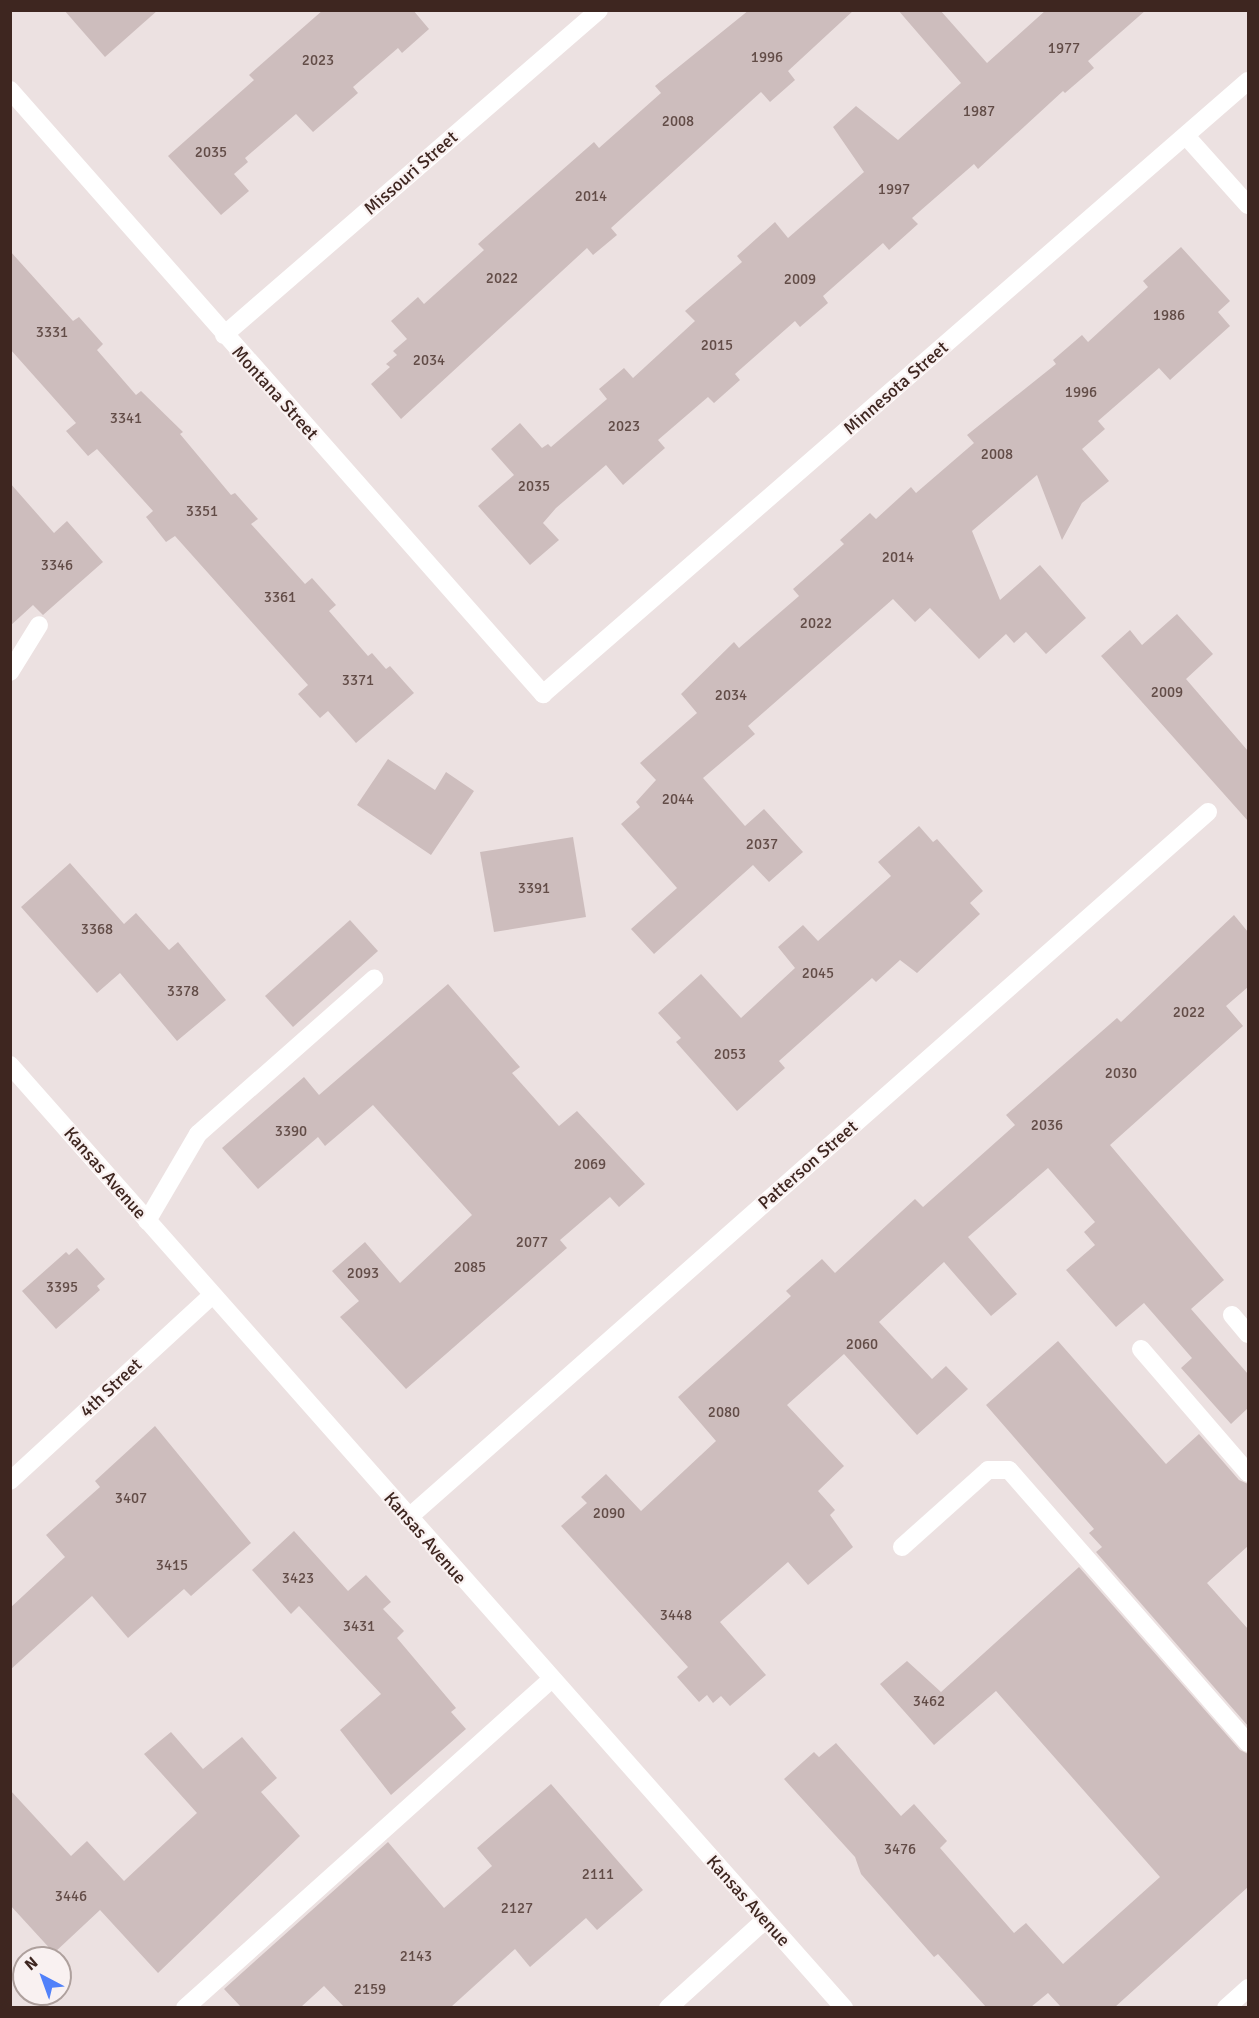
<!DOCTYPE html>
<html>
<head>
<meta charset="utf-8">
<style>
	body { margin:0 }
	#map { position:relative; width:1259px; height:2018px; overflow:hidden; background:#ece1e1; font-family:Signika,sans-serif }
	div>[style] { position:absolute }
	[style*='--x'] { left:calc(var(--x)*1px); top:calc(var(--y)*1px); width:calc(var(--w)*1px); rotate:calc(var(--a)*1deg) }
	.building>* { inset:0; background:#cdbdbd }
	.lane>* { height:18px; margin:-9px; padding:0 9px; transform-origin:9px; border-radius:9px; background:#fff }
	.street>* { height:18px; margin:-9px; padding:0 9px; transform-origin:9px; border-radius:9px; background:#fff }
	.secondary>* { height:18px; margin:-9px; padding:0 9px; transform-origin:9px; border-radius:9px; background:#fff }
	span { translate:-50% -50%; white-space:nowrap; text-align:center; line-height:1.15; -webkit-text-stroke:4.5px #f9f1f1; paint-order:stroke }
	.number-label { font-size:15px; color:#624c47 }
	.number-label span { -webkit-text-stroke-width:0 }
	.street-label { font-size:18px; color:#3e2620 }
	.frame { position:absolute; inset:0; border:12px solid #3e2620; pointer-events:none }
	.north { position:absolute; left:12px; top:1946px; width:60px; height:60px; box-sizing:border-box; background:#f9f1f1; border:2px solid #aea09d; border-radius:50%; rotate:319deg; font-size:16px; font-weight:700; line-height:24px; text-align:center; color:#3e2620 }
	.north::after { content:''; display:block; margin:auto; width:21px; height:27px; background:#5181fa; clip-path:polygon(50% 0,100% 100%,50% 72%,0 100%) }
</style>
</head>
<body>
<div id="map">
	<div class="building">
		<div style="clip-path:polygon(64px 10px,158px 10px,105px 57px)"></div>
		<div style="clip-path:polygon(323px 10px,413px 10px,429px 29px,402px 53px,398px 48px,353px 87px,358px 93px,313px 132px,296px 114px,245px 158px,248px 162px,234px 174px,249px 191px,221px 215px,168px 156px,254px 80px,249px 75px)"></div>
		<div style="clip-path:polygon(749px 10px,854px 10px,788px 71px,795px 80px,770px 102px,761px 92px,611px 228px,617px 235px,593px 255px,587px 248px,401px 419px,371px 384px,390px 367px,386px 364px,397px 355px,393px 351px,407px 339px,391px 321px,418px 297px,424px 304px,484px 250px,478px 244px,594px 142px,599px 148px,661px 93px,655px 86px)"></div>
		<div style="clip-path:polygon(898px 10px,940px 10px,987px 63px,1046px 10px,1146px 10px,1088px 61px,1094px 68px,1065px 93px,1063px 91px,978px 169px,974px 164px,912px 218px,918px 224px,889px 250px,883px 243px,823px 296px,828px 303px,800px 327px,795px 321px,735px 374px,740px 380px,714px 403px,708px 397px,658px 440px,665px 448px,623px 485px,606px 465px,556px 508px,543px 523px,559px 540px,530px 565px,478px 506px,514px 475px,491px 449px,520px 423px,542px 448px,548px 444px,551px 447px,607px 399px,599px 389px,624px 368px,633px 378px,695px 321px,685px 311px,742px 262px,737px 256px,775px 222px,788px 238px,864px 172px,833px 127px,856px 106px,898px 140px,961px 83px)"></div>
		<div style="clip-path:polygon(1181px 247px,1230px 301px,1218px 312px,1230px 326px,1170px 380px,1159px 368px,1098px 421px,1105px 429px,1082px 449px,1109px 481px,1082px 503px,1062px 540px,1037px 475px,972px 531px,1000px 600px,1040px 565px,1086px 618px,1046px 654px,1026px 632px,1014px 643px,1006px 634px,979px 659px,930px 608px,915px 622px,893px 599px,748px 726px,755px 734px,703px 778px,745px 826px,764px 809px,803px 852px,769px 882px,753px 865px,654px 954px,631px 929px,677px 888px,621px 824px,640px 807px,636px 802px,656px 780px,640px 763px,697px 713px,681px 694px,734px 642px,739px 648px,799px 596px,793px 589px,844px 544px,840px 540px,870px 513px,876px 519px,911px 487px,916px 493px,974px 443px,967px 435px,1056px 364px,1053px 360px,1082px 335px,1088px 342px,1148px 287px,1143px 281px)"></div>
		<div style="clip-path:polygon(10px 251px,73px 321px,79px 317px,103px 344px,97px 350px,136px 395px,141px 391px,183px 432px,180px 434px,231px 495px,235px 493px,258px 519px,251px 524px,305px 584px,312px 578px,336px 605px,329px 611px,368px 656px,372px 653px,386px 669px,390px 666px,414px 693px,356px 743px,328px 711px,320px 718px,298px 694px,308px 685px,175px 536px,166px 542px,146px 517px,153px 511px,97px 449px,88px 456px,66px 431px,76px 423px,10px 349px)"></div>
		<div style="clip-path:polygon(10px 483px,54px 533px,67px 521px,103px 562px,43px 615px,33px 605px,10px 626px)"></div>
		<div style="clip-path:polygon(1177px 614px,1213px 654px,1186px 679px,1248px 751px,1248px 821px,1101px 656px,1130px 630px,1142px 645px)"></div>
		<div style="clip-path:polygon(388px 759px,435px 790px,446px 772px,474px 791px,431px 855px,357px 805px)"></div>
		<div style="clip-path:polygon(919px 826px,933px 842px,937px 839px,983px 891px,970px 903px,980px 914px,917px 973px,900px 960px,876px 982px,872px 978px,779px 1061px,785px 1068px,737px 1111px,676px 1042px,681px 1038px,658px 1013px,701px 974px,741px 1018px,795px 968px,778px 947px,803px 925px,818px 941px,891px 876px,878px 862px)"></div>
		<div style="clip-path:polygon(573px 837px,586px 917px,494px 932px,480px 852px)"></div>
		<div style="clip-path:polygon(70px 863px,124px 924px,136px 913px,169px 950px,178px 942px,226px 1000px,177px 1041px,120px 973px,97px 993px,21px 907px)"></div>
		<div style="clip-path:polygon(1234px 915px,1248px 932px,1248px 987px,1226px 1006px,1243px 1026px,1110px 1145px,1224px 1280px,1191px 1309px,1248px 1374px,1248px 1408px,1231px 1424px,1181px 1368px,1192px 1358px,1144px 1303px,1116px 1327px,1066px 1270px,1095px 1245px,1084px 1232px,1095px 1222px,1048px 1168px,968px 1237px,1017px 1294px,991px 1316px,944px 1262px,879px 1322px,932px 1379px,946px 1366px,968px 1389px,917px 1435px,844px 1354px,787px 1405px,844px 1466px,818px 1491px,835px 1510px,830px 1515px,853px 1547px,808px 1585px,788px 1562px,720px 1622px,766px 1675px,730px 1706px,721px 1696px,713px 1703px,707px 1695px,699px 1702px,677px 1677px,688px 1667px,561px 1526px,587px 1503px,581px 1497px,606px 1474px,641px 1511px,716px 1441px,678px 1397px,791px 1296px,786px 1291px,822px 1259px,835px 1273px,915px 1199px,923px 1207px,1015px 1125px,1006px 1115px,1117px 1018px,1121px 1022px)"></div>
		<div style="clip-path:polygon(350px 920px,378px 951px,293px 1027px,265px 996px)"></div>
		<div style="clip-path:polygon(448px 984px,520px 1067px,512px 1073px,559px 1126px,577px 1111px,645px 1184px,619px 1207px,610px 1197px,560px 1240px,567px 1248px,406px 1389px,340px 1317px,359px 1301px,332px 1271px,365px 1242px,400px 1283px,472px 1215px,373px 1105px,325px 1146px,318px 1137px,258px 1189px,222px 1148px,304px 1077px,319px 1095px)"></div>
		<div style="clip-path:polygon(77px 1248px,105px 1279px,97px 1286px,100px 1290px,56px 1329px,22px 1291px,66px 1252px,69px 1255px)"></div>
		<div style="clip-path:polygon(1058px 1341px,1166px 1464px,1199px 1434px,1239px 1480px,1248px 1484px,1248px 1546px,1207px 1583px,1248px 1629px,1248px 1726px,1096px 1552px,1102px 1547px,1089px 1533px,1094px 1529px,986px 1405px)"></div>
		<div style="clip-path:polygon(155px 1426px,251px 1543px,191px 1596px,184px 1589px,128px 1638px,92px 1596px,10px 1670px,10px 1608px,65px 1557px,46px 1535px,100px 1487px,95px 1481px)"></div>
		<div style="clip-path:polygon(294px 1531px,348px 1591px,366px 1575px,391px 1602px,383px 1609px,404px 1631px,397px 1638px,456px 1708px,451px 1712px,466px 1729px,391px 1795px,340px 1730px,381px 1694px,299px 1606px,291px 1614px,252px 1570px)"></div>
		<div style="clip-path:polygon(1079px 1567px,1240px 1750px,1248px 1754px,1248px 1887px,1115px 2007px,1061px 2007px,1048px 1993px,1031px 2007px,986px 2007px,938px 1954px,934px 1957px,861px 1874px,855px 1857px,784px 1779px,814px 1752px,819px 1757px,836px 1743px,901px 1816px,914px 1804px,947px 1841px,940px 1848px,1014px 1933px,1026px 1923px,1063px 1964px,1160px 1877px,996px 1691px,934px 1745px,880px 1684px,907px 1661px,941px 1692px)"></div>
		<div style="clip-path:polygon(171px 1732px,203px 1769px,242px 1737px,277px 1778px,261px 1792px,300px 1836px,158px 1973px,100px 1910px,54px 1953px,10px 1905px,10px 1790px,71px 1856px,87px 1841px,124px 1881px,197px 1813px,144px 1754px)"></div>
		<div style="clip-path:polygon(551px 1784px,643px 1890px,597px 1930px,586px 1918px,530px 1967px,515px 1949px,451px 2007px,344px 2007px,324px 1986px,301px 2007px,241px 2007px,224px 1989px,388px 1842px,444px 1908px,492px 1866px,477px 1848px)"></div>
	</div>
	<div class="lane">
		<div style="--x:10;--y:672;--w:55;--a:-58.3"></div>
		<div style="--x:147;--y:1221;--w:101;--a:-59.6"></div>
		<div style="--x:198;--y:1134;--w:235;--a:-41.4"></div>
		<div style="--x:1232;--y:1315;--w:25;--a:50"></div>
		<div style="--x:1141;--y:1349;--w:164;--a:49.2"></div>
		<div style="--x:902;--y:1547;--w:115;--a:-41.8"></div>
		<div style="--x:988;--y:1470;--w:21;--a:0"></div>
		<div style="--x:1009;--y:1470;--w:363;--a:48.8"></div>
		<div style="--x:185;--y:2008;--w:491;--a:-41.9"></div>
	</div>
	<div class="street">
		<div style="--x:10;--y:90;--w:806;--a:48.57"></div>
		<div style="--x:543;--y:694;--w:934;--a:-41.01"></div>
		<div style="--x:1186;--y:136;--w:93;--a:48.1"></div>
		<div style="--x:224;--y:335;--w:496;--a:-40.9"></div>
		<div style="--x:10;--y:1481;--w:275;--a:-42.6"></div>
		<div style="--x:408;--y:1518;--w:1067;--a:-41.43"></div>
		<div style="--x:668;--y:2008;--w:131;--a:-42.2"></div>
	</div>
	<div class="secondary">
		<div style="--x:10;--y:1065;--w:1259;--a:48.51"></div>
		<div style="--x:1226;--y:2008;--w:30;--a:-42"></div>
	</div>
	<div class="number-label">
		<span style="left:1064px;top:49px">1977</span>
		<span style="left:767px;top:58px">1996</span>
		<span style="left:318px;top:61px">2023</span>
		<span style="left:979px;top:112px">1987</span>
		<span style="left:678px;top:122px">2008</span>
		<span style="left:211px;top:153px">2035</span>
		<span style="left:894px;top:190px">1997</span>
		<span style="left:591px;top:197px">2014</span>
		<span style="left:502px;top:279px">2022</span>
		<span style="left:800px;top:280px">2009</span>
		<span style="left:1169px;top:316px">1986</span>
		<span style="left:52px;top:333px">3331</span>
		<span style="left:717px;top:346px">2015</span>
		<span style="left:429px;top:361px">2034</span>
		<span style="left:1081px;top:393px">1996</span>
		<span style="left:126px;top:419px">3341</span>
		<span style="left:624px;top:427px">2023</span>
		<span style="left:997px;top:455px">2008</span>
		<span style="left:534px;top:487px">2035</span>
		<span style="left:202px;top:512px">3351</span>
		<span style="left:898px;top:558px">2014</span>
		<span style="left:57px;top:566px">3346</span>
		<span style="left:280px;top:598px">3361</span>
		<span style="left:816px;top:624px">2022</span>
		<span style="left:358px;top:681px">3371</span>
		<span style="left:1167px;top:693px">2009</span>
		<span style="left:731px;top:696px">2034</span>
		<span style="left:678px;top:800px">2044</span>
		<span style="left:762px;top:845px">2037</span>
		<span style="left:534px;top:889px">3391</span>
		<span style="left:97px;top:930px">3368</span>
		<span style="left:818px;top:974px">2045</span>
		<span style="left:183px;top:992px">3378</span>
		<span style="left:1189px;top:1013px">2022</span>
		<span style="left:730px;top:1055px">2053</span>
		<span style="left:1121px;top:1074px">2030</span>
		<span style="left:1047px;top:1126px">2036</span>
		<span style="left:291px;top:1132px">3390</span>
		<span style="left:590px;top:1165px">2069</span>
		<span style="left:532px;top:1243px">2077</span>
		<span style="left:470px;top:1268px">2085</span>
		<span style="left:363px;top:1274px">2093</span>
		<span style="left:62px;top:1288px">3395</span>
		<span style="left:862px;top:1345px">2060</span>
		<span style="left:724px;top:1413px">2080</span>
		<span style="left:131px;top:1499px">3407</span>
		<span style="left:609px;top:1514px">2090</span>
		<span style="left:172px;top:1566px">3415</span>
		<span style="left:298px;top:1579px">3423</span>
		<span style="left:676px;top:1616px">3448</span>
		<span style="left:359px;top:1627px">3431</span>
		<span style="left:929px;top:1702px">3462</span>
		<span style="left:900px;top:1850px">3476</span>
		<span style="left:598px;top:1875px">2111</span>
		<span style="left:71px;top:1897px">3446</span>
		<span style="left:517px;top:1909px">2127</span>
		<span style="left:416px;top:1957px">2143</span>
		<span style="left:370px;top:1990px">2159</span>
	</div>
	<div class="street-label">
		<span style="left:411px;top:173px;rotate:-41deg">Missouri Street</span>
		<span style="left:896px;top:388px;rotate:-41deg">Minnesota Street</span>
		<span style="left:275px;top:393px;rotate:48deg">Montana Street</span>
		<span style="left:808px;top:1165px;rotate:-41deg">Patterson Street</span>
		<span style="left:105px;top:1173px;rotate:49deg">Kansas Avenue</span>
		<span style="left:111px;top:1388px;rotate:-43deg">4th Street</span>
		<span style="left:425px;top:1538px;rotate:49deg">Kansas Avenue</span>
		<span style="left:748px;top:1901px;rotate:48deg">Kansas Avenue</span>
	</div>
	<div class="frame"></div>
	<div class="north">N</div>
</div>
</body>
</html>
